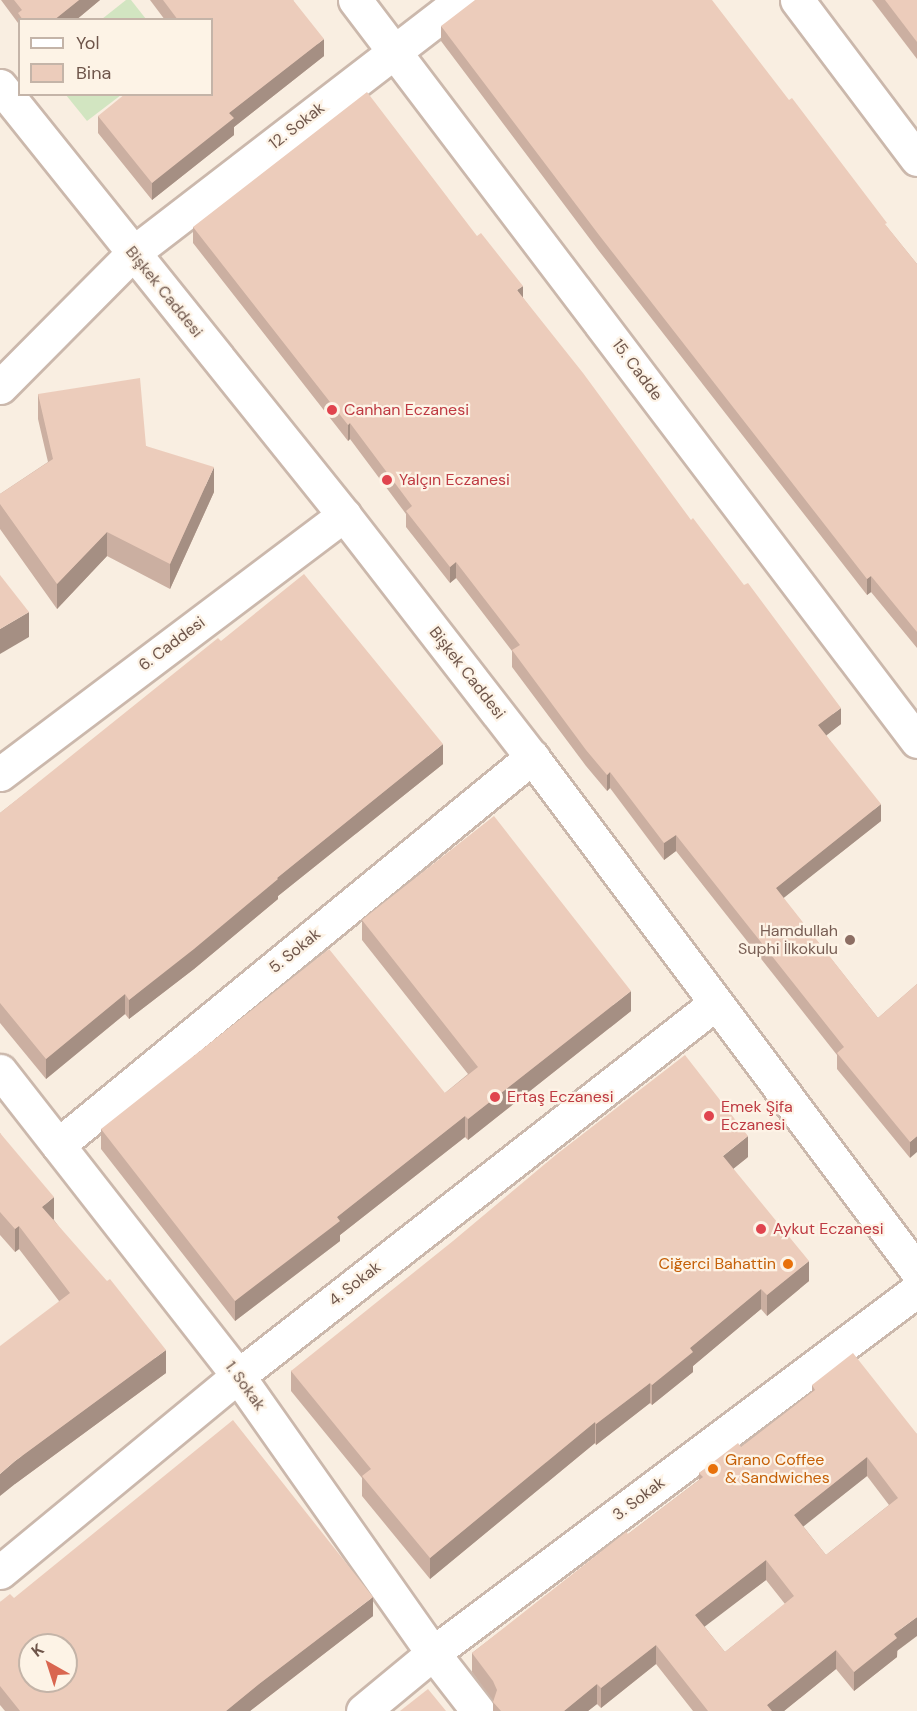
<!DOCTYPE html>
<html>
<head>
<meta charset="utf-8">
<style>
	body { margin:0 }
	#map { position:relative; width:917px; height:1711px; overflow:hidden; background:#f9eee1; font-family:"DM Sans",sans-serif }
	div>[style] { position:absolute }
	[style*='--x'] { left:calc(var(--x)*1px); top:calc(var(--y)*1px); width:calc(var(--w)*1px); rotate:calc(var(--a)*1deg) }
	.green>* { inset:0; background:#d2e5c1 }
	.roads { filter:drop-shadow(2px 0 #cbb8ac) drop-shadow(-2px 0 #cbb8ac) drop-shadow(0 2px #cbb8ac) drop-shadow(0 -2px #cbb8ac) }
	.minor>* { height:33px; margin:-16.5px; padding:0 16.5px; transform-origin:16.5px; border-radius:16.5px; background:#fff }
	.wall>* { inset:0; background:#cbafa1 }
	.shaded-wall>* { inset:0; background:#a58f83 }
	.building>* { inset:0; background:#ecccbb }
	.dots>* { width:16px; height:16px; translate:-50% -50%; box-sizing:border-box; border:3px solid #fdf3e6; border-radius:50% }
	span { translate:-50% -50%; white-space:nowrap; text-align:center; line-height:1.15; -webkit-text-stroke:4.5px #fdf3e6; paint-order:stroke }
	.street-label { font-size:16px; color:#6e554a }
	.health-label { font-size:16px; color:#be3a42 }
	.left { translate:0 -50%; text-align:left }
	.education-label { font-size:16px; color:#785e54 }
	.right { translate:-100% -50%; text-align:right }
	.food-label { font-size:16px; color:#c56008 }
	.legend { position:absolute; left:18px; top:18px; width:195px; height:78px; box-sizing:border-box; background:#fdf3e6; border:2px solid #c4b4a8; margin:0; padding:8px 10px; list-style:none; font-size:18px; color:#6e554a }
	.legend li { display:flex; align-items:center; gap:12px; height:30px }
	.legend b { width:30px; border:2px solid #c4b4a8 }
	.north { position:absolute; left:18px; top:1633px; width:60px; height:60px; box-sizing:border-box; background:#fdf3e6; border:2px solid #c4b4a8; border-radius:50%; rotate:321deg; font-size:16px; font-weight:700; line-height:24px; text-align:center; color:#6e554a }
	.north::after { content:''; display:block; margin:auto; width:21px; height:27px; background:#d96650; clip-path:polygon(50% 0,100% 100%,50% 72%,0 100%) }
</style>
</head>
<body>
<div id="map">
	<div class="green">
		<div style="clip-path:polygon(126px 0,131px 0,146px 19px,102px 19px)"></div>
		<div style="clip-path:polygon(66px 95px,121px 95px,87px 121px)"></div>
	</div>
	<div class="roads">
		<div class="minor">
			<div style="--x:355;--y:0;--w:930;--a:52.82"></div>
			<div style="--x:797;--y:0;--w:199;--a:53"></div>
			<div style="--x:0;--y:86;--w:550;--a:51.28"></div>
			<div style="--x:344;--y:515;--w:306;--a:52.2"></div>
			<div style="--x:532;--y:757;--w:642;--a:53.17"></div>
			<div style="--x:0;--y:387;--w:189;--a:-45.2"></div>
			<div style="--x:133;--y:253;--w:414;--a:-37.6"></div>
			<div style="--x:0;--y:774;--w:431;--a:-37"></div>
			<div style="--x:0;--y:1071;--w:387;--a:52"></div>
			<div style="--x:238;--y:1376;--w:339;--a:54.9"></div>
			<div style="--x:433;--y:1653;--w:73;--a:52.2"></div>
			<div style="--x:58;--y:1145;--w:613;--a:-39.3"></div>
			<div style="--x:0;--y:1572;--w:308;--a:-39.5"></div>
			<div style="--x:238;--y:1376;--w:606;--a:-37.97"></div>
			<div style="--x:363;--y:1711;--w:91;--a:-39.6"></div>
			<div style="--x:433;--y:1653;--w:605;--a:-36.87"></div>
		</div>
	</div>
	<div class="wall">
		<div style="clip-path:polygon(1px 0,100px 0,76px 20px,20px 20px,20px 32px,18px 30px,18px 23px)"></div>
		<div style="clip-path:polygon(150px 0,293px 0,324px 56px,234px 127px,234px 135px,152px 200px,98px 133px,98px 116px,212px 94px,212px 20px,165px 20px)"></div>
		<div style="clip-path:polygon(872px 0,917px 0,917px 59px)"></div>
		<div style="clip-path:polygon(441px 26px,887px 227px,917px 264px,917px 648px,871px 592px,867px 595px,599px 251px,441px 41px)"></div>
		<div style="clip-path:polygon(193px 227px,523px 298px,841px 724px,826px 735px,881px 821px,783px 898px,878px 1018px,917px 984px,910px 1158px,837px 1069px,837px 1055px,676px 851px,664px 860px,610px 788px,607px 791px,586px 766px,512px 667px,512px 651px,456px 578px,450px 583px,406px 527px,406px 514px,350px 439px,348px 441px,193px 243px)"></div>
		<div style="clip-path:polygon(38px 394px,146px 446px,214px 492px,170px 589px,107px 556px,57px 609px,0 529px,0 494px,48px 462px,38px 419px)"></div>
		<div style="clip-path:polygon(221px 641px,443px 764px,278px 896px,278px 899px,194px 969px,129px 1019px,125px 1014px,46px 1079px,0 1023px,0 813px)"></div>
		<div style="clip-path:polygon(362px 920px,631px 1011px,468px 1140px,465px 1137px,340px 1235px,340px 1241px,235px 1321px,101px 1149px,101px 1129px,445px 1093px,468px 1074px,362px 940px)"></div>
		<div style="clip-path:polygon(0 1133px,54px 1220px,166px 1373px,15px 1484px,59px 1301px,19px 1249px,15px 1252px,0 1235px)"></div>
		<div style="clip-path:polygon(748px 1157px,733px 1169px,809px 1281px,767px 1316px,761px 1309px,693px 1366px,693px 1372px,652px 1405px,650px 1403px,596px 1445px,595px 1443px,430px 1579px,362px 1496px,362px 1478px,291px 1391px,291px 1371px)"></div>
		<div style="clip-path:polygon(evenodd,812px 1385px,917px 1434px,897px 1657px,854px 1691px,836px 1669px,784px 1711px,693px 1711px,656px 1664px,601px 1708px,597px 1704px,588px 1711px,493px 1711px,493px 1700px,472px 1672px,472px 1653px,699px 1480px,699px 1473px,741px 1447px,812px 1392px,812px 1385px,867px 1476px,889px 1505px,826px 1555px,803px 1526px,867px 1476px,812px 1385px,766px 1580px,785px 1604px,725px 1652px,704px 1626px,766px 1580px)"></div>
		<div style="clip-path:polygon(14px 1598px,373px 1616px,250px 1711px,5px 1711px,0 1705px,0 1602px)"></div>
	</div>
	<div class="shaded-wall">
		<div style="clip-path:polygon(79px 0,100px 0,76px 20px,54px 20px)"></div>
		<div style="clip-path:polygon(324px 39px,324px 56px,234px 127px,234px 135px,152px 200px,152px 183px,229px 113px)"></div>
		<div style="clip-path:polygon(523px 286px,523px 302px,517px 290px)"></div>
		<div style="clip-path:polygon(350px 423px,350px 439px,348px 441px,348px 425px)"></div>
		<div style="clip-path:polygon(214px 467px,214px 492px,170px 589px,170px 564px)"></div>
		<div style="clip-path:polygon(107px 532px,107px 556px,57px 609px,57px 584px)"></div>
		<div style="clip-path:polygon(456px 562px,456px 578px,450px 583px,450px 567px)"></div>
		<div style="clip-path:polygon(871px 576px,871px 592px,867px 595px,867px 579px)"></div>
		<div style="clip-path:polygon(29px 612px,29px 637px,0 654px,0 629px)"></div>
		<div style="clip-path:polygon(841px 708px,841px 724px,818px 742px,818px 725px)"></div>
		<div style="clip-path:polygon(443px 744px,443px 764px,278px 896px,278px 899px,194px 969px,129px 1019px,129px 1000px,277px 878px)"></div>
		<div style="clip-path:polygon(610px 772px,610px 788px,607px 791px,607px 775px)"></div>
		<div style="clip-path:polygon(881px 804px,881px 821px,776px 904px,776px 888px)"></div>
		<div style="clip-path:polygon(676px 835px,676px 851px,664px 860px,664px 843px)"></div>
		<div style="clip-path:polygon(631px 991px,631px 1011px,468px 1140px,468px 1119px)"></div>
		<div style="clip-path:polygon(125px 994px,125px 1014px,46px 1079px,46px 1059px)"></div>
		<div style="clip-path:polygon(465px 1116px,465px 1137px,340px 1235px,340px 1241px,235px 1321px,235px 1301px,337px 1217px)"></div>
		<div style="clip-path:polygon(748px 1136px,748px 1157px,723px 1177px,723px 1156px)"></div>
		<div style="clip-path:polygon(917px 1136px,917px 1152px,910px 1158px,910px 1142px)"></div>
		<div style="clip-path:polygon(54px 1197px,54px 1219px,42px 1229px,42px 1207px)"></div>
		<div style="clip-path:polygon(19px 1226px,19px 1249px,15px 1252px,15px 1229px)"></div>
		<div style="clip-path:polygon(809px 1261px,809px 1281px,767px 1316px,767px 1295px)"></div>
		<div style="clip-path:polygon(761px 1289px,761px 1309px,693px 1366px,693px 1372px,652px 1405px,652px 1385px,690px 1348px)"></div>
		<div style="clip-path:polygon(166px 1350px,166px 1373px,15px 1484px,0 1496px,0 1474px,15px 1461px)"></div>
		<div style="clip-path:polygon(650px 1383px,650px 1403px,596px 1445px,596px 1424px)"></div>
		<div style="clip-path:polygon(595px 1422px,595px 1443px,430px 1579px,430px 1558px)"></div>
		<div style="clip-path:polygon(867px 1457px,867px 1476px,794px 1534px,794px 1515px)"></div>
		<div style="clip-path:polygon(766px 1560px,766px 1580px,695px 1634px,695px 1615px)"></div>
		<div style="clip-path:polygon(373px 1597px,373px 1616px,250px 1711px,226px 1711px,259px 1684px)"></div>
		<div style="clip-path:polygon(917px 1617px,917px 1636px,897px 1651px,897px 1657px,854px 1691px,854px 1672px,894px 1634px)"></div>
		<div style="clip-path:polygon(656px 1645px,656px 1664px,601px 1708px,601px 1688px)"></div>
		<div style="clip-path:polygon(836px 1650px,836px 1669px,784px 1711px,767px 1711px,767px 1705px)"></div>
		<div style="clip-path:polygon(597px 1684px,597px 1704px,588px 1711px,564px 1711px)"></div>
	</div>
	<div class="building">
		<div style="clip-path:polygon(14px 0,79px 0,54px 20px,23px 20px,18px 13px,22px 10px)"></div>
		<div style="clip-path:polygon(163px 0,293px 0,324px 39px,229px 113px,234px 118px,152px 183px,98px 116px,125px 94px,212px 94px,212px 20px,178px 20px)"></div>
		<div style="clip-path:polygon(475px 0,712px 0,789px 100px,792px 98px,887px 223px,885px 224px,917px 264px,917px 632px,871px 576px,867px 579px,599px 235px,441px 26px)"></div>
		<div style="clip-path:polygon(885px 0,917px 0,917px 42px)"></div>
		<div style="clip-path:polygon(367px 92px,477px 236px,481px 233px,523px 286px,517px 290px,583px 373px,691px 520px,693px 518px,744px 585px,748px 583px,841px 708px,818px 725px,881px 804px,776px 888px,878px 1018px,917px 984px,917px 1136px,910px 1142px,837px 1053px,844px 1047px,676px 835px,664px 843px,610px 772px,607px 775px,586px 750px,512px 650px,520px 645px,456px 562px,450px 567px,406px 511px,412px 506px,350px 423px,348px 425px,193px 227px)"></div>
		<div style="clip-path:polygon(140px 378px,146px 446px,214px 467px,170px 564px,107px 532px,57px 584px,0 504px,0 494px,53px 459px,38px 394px)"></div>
		<div style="clip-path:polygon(304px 574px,443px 744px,277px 878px,278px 879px,194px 949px,129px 1000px,125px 994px,46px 1059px,0 1003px,0 813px,218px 638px,221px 641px)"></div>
		<div style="clip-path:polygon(0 575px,29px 612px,0 629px)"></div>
		<div style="clip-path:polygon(494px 816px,631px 991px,468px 1119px,465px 1116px,337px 1217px,340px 1221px,235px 1301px,101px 1129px,329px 949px,445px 1093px,478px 1067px,362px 920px)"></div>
		<div style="clip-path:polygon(685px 1055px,748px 1136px,723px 1156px,809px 1261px,767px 1295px,761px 1289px,690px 1348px,693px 1352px,652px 1385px,650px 1383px,596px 1424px,595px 1422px,430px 1558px,362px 1476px,371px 1469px,291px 1371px,453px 1241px,557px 1154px)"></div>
		<div style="clip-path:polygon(0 1133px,54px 1197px,42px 1207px,107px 1281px,110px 1279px,166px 1350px,15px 1461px,0 1474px,0 1346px,70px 1293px,19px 1226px,15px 1229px,0 1212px)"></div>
		<div style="clip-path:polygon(evenodd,853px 1353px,917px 1434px,917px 1617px,894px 1634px,897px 1638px,854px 1672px,836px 1650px,767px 1705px,772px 1711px,708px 1711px,656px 1645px,601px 1688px,597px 1684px,564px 1711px,501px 1711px,493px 1702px,497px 1690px,493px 1681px,472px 1653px,626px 1532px,628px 1534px,703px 1477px,699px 1473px,738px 1443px,741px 1447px,815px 1390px,812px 1385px,853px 1353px,867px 1457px,898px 1498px,826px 1555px,794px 1515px,867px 1457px,853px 1353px,766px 1560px,794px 1596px,725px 1652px,695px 1615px,766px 1560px)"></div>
		<div style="clip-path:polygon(evenodd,233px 1420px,373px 1597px,259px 1684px,226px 1711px,20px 1711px,0 1686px,0 1602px,10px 1594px,14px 1598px,233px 1420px,30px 1645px,66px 1645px,66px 1681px,30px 1681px,30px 1645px)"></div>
		<div style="clip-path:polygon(428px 1689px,446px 1711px,400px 1711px)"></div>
	</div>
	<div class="dots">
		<div style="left:332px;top:410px;background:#e0444e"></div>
		<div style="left:387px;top:480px;background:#e0444e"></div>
		<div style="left:850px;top:940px;background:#8d6e63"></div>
		<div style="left:495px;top:1097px;background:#e0444e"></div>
		<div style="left:709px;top:1116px;background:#e0444e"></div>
		<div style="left:761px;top:1229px;background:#e0444e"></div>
		<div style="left:788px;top:1264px;background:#e8710a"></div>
		<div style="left:713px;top:1469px;background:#e8710a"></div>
	</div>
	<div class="street-label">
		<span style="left:297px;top:126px;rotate:-38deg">12. Sokak</span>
		<span style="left:164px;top:292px;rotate:51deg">Bişkek Caddesi</span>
		<span style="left:637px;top:370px;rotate:53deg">15. Cadde</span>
		<span style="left:172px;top:644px;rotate:-37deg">6. Caddesi</span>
		<span style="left:467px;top:673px;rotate:52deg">Bişkek Caddesi</span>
		<span style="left:295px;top:951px;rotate:-39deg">5. Sokak</span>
		<span style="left:355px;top:1284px;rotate:-38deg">4. Sokak</span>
		<span style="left:245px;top:1386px;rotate:54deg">1. Sokak</span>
		<span style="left:639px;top:1499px;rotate:-37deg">3. Sokak</span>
	</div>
	<div class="health-label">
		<span class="left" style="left:344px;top:410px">Canhan Eczanesi</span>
		<span class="left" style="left:399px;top:480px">Yalçın Eczanesi</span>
		<span class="left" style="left:507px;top:1097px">Ertaş Eczanesi</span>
		<span class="left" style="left:721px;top:1116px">Emek Şifa<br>Eczanesi</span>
		<span class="left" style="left:773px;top:1229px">Aykut Eczanesi</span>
	</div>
	<div class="education-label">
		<span class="right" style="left:838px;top:940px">Hamdullah<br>Suphi İlkokulu</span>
	</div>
	<div class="food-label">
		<span class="right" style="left:776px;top:1264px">Ciğerci Bahattin</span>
		<span class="left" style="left:725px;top:1469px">Grano Coffee<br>&amp; Sandwiches</span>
	</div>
	<ul class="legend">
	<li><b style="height:8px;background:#fff"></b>Yol</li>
	<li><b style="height:16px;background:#ecccbb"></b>Bina</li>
	</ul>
	<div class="north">K</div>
</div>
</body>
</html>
